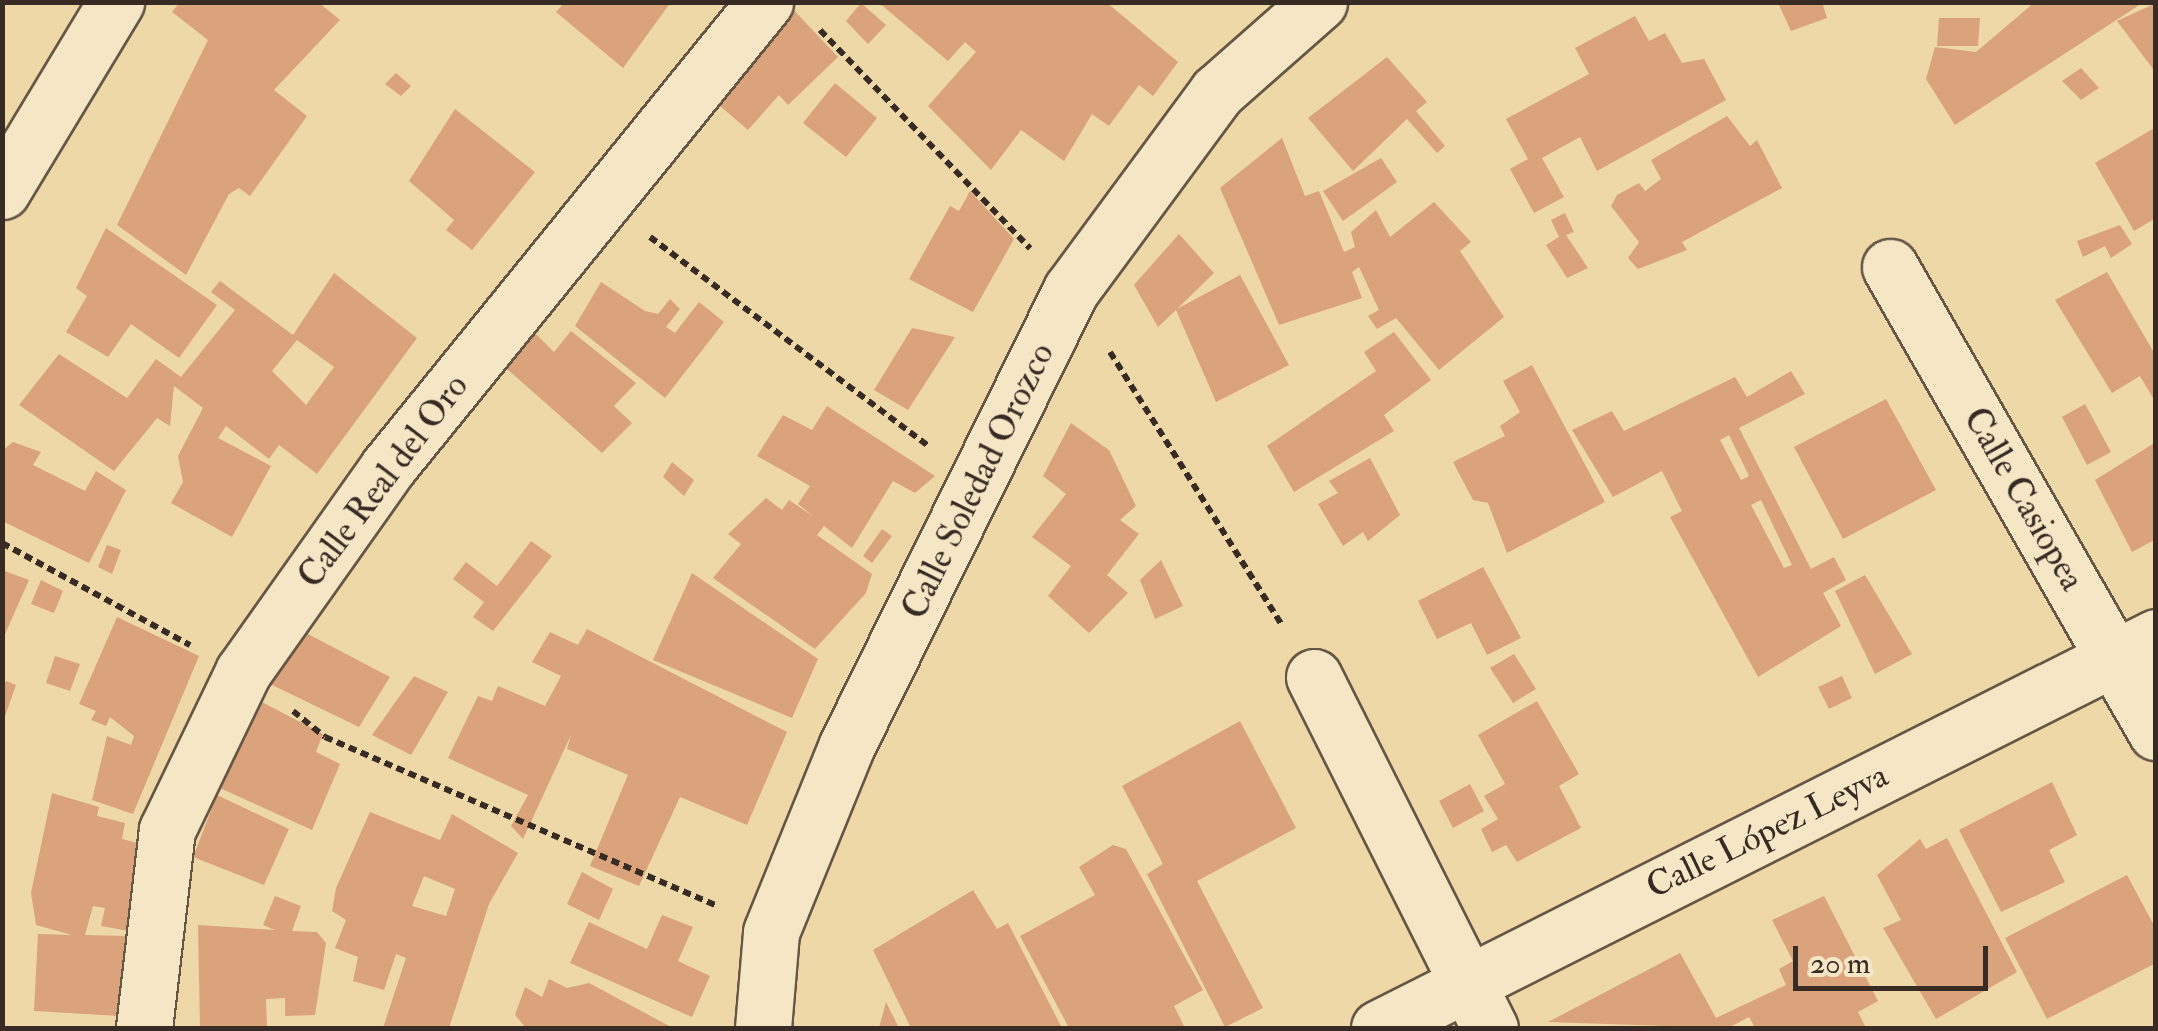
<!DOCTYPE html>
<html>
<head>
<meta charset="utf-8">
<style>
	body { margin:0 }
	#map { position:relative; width:2158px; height:1031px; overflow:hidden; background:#efd8a8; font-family:"IM FELL Double Pica",serif }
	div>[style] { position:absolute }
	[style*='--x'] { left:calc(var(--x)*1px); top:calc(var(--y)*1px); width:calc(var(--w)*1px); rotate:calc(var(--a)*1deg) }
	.building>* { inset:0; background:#daa37b }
	.path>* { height:6px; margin-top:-3px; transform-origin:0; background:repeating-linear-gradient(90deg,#372b24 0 8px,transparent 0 13px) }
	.roads { filter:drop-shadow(2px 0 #655645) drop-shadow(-2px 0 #655645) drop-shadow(0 2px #655645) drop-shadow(0 -2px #655645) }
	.street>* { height:55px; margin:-27.5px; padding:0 27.5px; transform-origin:27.5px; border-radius:27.5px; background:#f5e6c6 }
	.secondary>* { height:55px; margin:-27.5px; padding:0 27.5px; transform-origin:27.5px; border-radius:27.5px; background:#f5e6c6 }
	span { translate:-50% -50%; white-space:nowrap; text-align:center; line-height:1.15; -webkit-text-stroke:10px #f5e6c6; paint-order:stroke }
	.street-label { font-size:35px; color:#372b24 }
	.frame { position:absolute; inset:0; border:5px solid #372b24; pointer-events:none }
	.scale { position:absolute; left:1793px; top:946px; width:195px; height:45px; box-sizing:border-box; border:5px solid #372b24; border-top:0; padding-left:12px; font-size:30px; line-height:35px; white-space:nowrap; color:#372b24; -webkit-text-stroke:8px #f5e6c6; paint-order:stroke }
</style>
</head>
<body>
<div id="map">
	<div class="building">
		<div style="clip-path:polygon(180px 2px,318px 2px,340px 20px,274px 90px,307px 116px,250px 196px,239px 188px,229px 194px,186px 275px,117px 225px,208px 40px,172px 12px)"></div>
		<div style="clip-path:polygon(565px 2px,671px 2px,623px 68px,556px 12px)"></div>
		<div style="clip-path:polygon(878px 2px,1106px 2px,1178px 62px,1153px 96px,1139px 85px,1109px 126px,1092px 114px,1064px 161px,1021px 130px,991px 170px,928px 106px,976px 52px,965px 42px,948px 61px)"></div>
		<div style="clip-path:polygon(1822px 2px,1827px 18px,1791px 31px,1779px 5px)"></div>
		<div style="clip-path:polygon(2035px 2px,2144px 2px,1955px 125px,1926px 79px,1935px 47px,1976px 52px)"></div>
		<div style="clip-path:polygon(861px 3px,886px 25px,868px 44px,846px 21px)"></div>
		<div style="clip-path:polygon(2156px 3px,2156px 73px,2117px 21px)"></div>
		<div style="clip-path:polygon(788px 4px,838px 57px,788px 105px,779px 95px,748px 130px,699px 88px)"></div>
		<div style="clip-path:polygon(1635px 16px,1649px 41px,1665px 33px,1682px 63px,1704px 59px,1726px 100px,1597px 171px,1580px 137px,1542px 158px,1564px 197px,1534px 213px,1510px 169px,1528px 159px,1506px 119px,1589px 74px,1575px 48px)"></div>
		<div style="clip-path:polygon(1939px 18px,1980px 18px,1978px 46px,1937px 46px)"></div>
		<div style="clip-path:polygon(1387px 57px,1427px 102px,1416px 111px,1445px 146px,1437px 153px,1407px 119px,1353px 171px,1308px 118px)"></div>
		<div style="clip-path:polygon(2081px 68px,2099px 88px,2081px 100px,2062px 81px)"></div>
		<div style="clip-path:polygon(396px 73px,411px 86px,401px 96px,385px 84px)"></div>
		<div style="clip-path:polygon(835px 83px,877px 118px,846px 157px,803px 123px)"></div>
		<div style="clip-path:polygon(455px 109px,535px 172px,472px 250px,446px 230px,454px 220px,409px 181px)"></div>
		<div style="clip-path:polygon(1727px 116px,1750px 146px,1757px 140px,1782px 188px,1682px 242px,1687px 250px,1638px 269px,1628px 258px,1639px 242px,1611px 206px,1617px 195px,1639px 183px,1645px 191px,1661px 179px,1651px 160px)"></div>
		<div style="clip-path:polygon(2156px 127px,2156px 218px,2134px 231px,2095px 163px)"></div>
		<div style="clip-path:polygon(1282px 138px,1305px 196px,1319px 191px,1344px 252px,1355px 247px,1351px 232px,1376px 210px,1390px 237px,1434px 202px,1471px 242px,1460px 251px,1504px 317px,1439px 370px,1396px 318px,1377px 329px,1368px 316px,1379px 310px,1359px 267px,1352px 272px,1362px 298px,1279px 325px,1220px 188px)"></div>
		<div style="clip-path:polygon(1381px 158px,1397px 182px,1343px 221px,1323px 191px)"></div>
		<div style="clip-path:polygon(970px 191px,1014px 239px,973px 312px,909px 279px,950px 206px,959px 211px)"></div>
		<div style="clip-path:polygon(1565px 213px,1574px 232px,1566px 235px,1588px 268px,1567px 278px,1546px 245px,1559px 237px,1551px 220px)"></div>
		<div style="clip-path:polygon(2120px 225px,2132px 244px,2111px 258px,2105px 246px,2083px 257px,2077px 241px)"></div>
		<div style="clip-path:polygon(106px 228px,217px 305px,179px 358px,131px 324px,108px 357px,66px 332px,87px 296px,76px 288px)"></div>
		<div style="clip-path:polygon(1179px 234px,1214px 273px,1177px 309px,1240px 275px,1289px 365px,1216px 402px,1176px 310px,1158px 327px,1134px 285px)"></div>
		<div style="clip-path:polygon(2107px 272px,2156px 356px,2156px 403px,2140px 376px,2112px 393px,2055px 300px)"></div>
		<div style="clip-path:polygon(evenodd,334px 273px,417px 338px,317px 474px,279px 445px,269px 459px,226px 426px,218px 438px,271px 466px,232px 537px,171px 503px,183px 482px,178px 456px,203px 408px,174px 386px,170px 426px,157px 418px,114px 471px,19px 405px,59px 354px,127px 398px,156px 359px,181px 377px,235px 310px,211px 292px,220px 281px,293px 335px,334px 273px,297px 340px,334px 367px,306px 405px,272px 371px,297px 340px)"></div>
		<div style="clip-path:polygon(601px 282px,645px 311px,658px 314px,670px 299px,680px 309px,666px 327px,675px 333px,699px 302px,724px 322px,665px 398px,575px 326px)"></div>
		<div style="clip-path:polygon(912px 328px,955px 337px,908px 410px,874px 390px)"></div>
		<div style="clip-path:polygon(571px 331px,636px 383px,614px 406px,632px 423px,602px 453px,506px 368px,534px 332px,554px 352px)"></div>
		<div style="clip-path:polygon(1394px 332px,1431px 380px,1384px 415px,1394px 431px,1294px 492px,1267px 446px,1376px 371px,1364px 352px)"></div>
		<div style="clip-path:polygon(1532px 365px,1605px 502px,1507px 553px,1488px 503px,1473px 500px,1453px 462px,1505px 436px,1500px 426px,1520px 412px,1503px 381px)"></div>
		<div style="clip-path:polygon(evenodd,1791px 371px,1805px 394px,1739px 428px,1811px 569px,1834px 557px,1846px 580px,1823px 593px,1841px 626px,1758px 677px,1670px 517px,1682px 511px,1662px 471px,1613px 497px,1572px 430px,1612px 411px,1624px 431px,1735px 377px,1747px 397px,1791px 371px,1729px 435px,1749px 476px,1741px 480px,1720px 440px,1729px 435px,1791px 371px,1761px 500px,1792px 565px,1784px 568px,1751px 505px,1761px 500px)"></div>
		<div style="clip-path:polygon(1886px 399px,1936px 490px,1843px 539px,1794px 447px)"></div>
		<div style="clip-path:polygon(2085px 404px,2111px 452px,2087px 465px,2062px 417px)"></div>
		<div style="clip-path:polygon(827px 406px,935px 476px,915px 493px,893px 481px,852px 548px,824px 526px,817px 535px,872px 574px,866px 593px,815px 649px,713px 578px,741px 544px,728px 534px,766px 498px,782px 510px,789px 500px,814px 517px,798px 504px,810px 486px,757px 456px,783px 415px,812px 430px)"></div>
		<div style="clip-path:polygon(1071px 423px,1109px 450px,1136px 506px,1120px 520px,1139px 534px,1107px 575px,1128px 593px,1089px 633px,1048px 596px,1071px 566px,1032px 537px,1066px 494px,1043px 476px)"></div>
		<div style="clip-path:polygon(13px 442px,41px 452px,33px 465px,85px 491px,96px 471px,126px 490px,89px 563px,2px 521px,2px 451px)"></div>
		<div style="clip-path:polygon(2156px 442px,2156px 539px,2132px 552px,2095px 480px)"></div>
		<div style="clip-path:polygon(1370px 458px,1400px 515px,1368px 541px,1363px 532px,1343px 546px,1318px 504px,1338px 493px,1329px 481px)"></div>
		<div style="clip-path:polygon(672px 462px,694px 480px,684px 496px,663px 477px)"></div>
		<div style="clip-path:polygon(882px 529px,892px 536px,872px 563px,863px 556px)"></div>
		<div style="clip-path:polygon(531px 541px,552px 556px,493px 631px,473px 617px,484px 602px,453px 579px,466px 562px,497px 586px)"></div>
		<div style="clip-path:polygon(107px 545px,121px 550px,112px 574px,98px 567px)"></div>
		<div style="clip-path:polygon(1161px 560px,1183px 606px,1155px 619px,1140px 580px)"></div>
		<div style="clip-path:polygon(1483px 567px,1521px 638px,1487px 655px,1471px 623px,1437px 639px,1418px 601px)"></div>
		<div style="clip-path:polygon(2px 570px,29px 580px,2px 641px)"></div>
		<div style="clip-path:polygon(692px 573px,818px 659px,792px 718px,653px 660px)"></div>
		<div style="clip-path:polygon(1865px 575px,1912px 654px,1875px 674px,1835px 591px)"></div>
		<div style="clip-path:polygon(41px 580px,63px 591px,54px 613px,31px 604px)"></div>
		<div style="clip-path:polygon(117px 617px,199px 656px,133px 814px,92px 800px,107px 736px,131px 745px,134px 736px,110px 717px,106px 726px,91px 720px,96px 711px,79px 704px)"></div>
		<div style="clip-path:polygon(587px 629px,787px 732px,747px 825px,680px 797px,639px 886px,590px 866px,628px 775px,567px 749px,571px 735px,523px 839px,511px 826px,528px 795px,448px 758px,478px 696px,492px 701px,498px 686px,545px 706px,561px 676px,532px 662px,550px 632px,578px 645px)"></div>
		<div style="clip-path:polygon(306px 633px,390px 677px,359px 727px,270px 684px)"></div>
		<div style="clip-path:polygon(1514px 654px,1536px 689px,1513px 703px,1490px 668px)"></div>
		<div style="clip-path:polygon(55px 656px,80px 664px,70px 691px,46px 683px)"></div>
		<div style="clip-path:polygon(414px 676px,448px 692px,411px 755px,372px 735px)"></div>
		<div style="clip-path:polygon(1842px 676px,1852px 698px,1829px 709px,1818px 687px)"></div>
		<div style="clip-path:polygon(6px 681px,16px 685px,3px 722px,2px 691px)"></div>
		<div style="clip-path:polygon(260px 701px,323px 734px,316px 752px,340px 764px,312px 830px,220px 788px)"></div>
		<div style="clip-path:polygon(1537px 701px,1579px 774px,1559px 786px,1581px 828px,1517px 862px,1506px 845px,1492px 852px,1481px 829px,1498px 819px,1484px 796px,1505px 784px,1478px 735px)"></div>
		<div style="clip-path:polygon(1240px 721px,1296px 828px,1197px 881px,1263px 1008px,1225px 1027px,1147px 874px,1163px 864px,1122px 786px)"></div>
		<div style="clip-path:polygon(2052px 782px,2077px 835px,2049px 850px,2065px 882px,2001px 912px,1959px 830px)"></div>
		<div style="clip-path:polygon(1470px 784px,1484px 811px,1453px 828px,1439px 801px)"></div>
		<div style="clip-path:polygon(52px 793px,99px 807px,97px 816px,125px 823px,122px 839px,138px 843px,129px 931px,101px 926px,105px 908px,93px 906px,85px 935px,128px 936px,120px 1016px,34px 1011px,38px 934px,72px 935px,36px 925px,31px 893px)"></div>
		<div style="clip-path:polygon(217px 795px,289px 829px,264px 885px,193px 857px)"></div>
		<div style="clip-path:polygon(evenodd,370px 812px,440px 840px,452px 814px,518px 853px,489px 904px,449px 1028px,383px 1028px,406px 958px,396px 954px,384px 990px,353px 981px,358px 957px,335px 948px,346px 920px,332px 911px,336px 888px,370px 812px,424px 876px,455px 889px,446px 916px,412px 906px,424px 876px)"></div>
		<div style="clip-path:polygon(1947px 838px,2017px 972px,1936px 1019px,1883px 928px,1901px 920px,1877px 875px,1920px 839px,1926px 849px)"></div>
		<div style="clip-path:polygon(1113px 845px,1126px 849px,1203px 990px,1174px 1006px,1185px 1028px,1069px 1028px,1020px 936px,1095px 895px,1079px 867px)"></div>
		<div style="clip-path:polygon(582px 872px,613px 889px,599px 920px,567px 904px)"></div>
		<div style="clip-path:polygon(2127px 875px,2156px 929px,2156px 963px,2047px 1019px,2005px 938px)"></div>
		<div style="clip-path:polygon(973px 890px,997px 929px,1008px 923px,1061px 1026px,911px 1028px,873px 950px)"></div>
		<div style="clip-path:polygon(275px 896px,301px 906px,292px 931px,317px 932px,326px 943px,315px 1015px,285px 1016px,285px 998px,266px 999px,267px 1028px,200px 1028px,198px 925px,275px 930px,263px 925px)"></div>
		<div style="clip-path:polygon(1824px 896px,1878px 1001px,1858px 1012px,1866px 1028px,1755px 1028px,1749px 1017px,1728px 1028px,1548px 1022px,1680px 953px,1716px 1018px,1786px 985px,1779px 969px,1793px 961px,1772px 920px)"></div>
		<div style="clip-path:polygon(662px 915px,693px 927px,678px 961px,710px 976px,692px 1017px,570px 963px,589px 922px,647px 949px)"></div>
		<div style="clip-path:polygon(549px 979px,567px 988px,589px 983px,673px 1028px,526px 1028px,515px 1015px,525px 987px,542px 997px)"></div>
		<div style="clip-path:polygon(886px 1002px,899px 1028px,879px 1028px)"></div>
	</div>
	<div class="path">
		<div style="--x:820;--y:30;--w:303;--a:46.1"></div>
		<div style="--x:650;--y:237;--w:348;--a:36.9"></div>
		<div style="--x:1110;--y:352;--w:323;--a:57.8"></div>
		<div style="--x:2;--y:543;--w:214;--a:28.5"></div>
		<div style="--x:293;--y:711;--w:41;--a:39.1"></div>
		<div style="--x:325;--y:737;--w:426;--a:23.3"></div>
	</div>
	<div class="roads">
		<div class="street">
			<div style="--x:1890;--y:267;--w:536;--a:60.23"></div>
			<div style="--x:1314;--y:677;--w:393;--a:63.4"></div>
			<div style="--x:144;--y:1028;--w:199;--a:-83.4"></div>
			<div style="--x:167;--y:830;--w:175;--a:-64.3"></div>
			<div style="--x:243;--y:672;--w:251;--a:-54.7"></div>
			<div style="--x:388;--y:467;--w:599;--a:-50.97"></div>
			<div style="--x:763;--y:1028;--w:96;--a:-85.2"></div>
			<div style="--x:771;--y:932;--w:202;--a:-67.9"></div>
			<div style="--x:847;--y:745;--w:507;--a:-63.79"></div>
			<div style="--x:1071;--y:290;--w:246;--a:-53.6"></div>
			<div style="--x:1217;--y:92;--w:136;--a:-41.4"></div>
			<div style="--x:1379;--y:1028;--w:870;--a:-26.71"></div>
		</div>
		<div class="secondary">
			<div style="--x:2;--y:191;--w:221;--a:-58.9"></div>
		</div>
	</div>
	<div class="street-label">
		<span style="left:383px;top:481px;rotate:-53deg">Calle Real del Oro</span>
		<span style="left:978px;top:481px;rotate:-64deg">Calle Soledad Orozco</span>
		<span style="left:2024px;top:499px;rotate:60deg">Calle Casiopea</span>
		<span style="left:1767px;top:831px;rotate:-26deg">Calle López Leyva</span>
	</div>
	<div class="frame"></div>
	<div class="scale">20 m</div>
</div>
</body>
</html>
